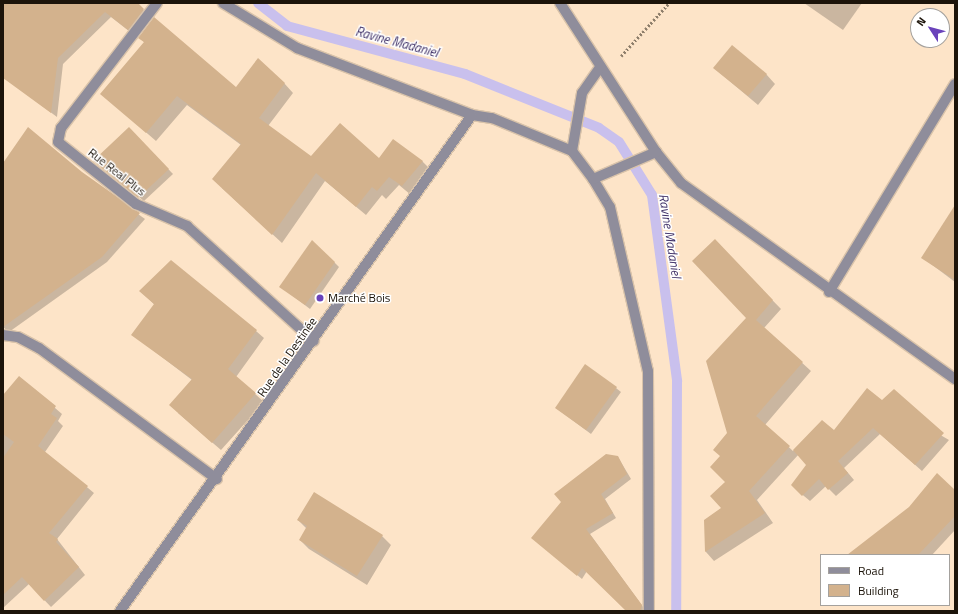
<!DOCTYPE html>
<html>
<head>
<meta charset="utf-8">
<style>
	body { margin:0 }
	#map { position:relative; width:958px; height:614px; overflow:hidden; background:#fde4c8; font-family:"Titillium Web",sans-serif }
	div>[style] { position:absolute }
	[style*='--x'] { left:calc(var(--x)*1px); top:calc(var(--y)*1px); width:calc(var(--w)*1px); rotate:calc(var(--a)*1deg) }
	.shadow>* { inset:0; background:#0003 }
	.stream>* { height:10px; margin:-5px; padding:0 5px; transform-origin:5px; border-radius:5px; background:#c9c0ed }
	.building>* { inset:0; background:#d3b28d }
	.path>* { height:2.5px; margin-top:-1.25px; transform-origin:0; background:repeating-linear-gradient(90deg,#8e7e6b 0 2px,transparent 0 4px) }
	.roads { filter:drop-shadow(1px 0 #d9c3aa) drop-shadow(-1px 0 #d9c3aa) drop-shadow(0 1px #d9c3aa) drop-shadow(0 -1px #d9c3aa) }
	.minor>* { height:10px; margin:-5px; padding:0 5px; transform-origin:5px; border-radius:5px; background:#8f8d9b }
	.dots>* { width:11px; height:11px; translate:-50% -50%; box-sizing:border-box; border:2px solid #fff; border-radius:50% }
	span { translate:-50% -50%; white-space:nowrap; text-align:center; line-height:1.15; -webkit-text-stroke:3px #fff; paint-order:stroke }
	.street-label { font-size:12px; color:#1c140a }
	.poi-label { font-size:12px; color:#1c140a }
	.left { translate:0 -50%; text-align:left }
	.water-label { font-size:13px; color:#3d2e65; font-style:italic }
	.frame { position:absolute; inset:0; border:4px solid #1c140a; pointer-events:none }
	.legend { position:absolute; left:820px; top:554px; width:130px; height:52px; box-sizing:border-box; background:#fff; border:1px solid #a4a19d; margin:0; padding:5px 7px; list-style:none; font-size:12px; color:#1c140a }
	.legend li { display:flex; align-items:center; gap:8px; height:20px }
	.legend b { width:20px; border:1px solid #a4a19d }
	.north { position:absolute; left:910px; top:8px; width:40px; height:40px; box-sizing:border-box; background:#fff; border:1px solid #a4a19d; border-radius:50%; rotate:306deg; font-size:11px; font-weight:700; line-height:16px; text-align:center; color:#1c140a }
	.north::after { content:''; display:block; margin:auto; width:14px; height:18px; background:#6a43bb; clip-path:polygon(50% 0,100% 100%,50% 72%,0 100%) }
</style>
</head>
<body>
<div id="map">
	<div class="shadow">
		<div style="clip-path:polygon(3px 3px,135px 3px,150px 16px,134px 35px,111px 17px,63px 64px,57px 117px,6px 79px)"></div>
		<div style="clip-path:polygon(804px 3px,862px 3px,843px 30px)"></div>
		<div style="clip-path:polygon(140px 38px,236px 88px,284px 83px,293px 93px,268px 126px,311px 158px,422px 161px,431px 170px,411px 195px,399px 185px,386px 199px,382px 195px,366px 215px,325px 181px,282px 243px,222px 188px,241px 145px,187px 105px,156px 141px,102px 94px,145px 43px)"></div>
		<div style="clip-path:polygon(714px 68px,766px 74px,775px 84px,758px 105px)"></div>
		<div style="clip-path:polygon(129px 128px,173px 174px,144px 201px,94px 161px)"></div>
		<div style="clip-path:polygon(3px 164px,81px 173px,145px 219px,107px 262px,9px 332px,3px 327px)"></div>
		<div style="clip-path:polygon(955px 227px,955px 282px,923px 258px)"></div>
		<div style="clip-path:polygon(715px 241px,781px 309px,764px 328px,811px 371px,765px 425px,793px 451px,822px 421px,834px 432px,882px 401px,949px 440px,922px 471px,880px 434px,844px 468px,854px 480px,836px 496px,826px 486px,810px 501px,798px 491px,808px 465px,799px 454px,757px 500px,773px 523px,714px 561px,706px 552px,705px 520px,722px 508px,726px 482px,721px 457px,728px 434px,748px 318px)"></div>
		<div style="clip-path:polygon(334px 262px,339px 267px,310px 309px,281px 287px)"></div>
		<div style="clip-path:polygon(140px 291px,256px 331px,264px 338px,236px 377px,264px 402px,221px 450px,178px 413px,192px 380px,133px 335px,155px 305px)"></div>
		<div style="clip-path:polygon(26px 383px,62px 414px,58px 421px,63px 426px,45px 452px,94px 493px,57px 539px,85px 575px,51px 607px,29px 584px,3px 608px,3px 415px)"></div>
		<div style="clip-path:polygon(616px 388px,621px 392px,591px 434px,556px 408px)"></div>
		<div style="clip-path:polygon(618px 457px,631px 479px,605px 499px,616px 518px,590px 534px,646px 611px,628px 611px,587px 571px,582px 579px,537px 542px)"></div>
		<div style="clip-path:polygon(955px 491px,955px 530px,932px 555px,872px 555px)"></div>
		<div style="clip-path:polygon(298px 520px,382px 536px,391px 545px,367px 585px,309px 549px,300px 540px,307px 529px)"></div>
	</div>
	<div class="stream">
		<div style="--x:258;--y:3;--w:37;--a:38"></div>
		<div style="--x:287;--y:26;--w:184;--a:15.1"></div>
		<div style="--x:465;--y:74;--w:144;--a:21.9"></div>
		<div style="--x:599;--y:128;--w:24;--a:35"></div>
		<div style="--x:619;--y:142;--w:62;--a:58.1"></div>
		<div style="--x:652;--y:195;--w:188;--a:82.3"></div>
		<div style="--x:677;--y:381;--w:230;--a:90.2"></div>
	</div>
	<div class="building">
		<div style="clip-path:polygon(3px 3px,138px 3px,144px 9px,128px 30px,105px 12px,58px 58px,51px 113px,3px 78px)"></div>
		<div style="clip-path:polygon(154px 17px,236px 87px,258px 58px,285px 83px,259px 118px,311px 156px,340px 123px,379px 158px,393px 139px,423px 161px,402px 186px,389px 177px,377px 191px,372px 187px,356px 207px,316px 173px,272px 235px,212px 179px,241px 144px,177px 96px,146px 133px,100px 94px,144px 42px,138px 38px)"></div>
		<div style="clip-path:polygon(732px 45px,767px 74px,748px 96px,713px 68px)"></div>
		<div style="clip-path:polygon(28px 127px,82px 172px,140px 213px,102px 257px,3px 327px,3px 163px)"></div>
		<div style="clip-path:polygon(129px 127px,169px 169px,138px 198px,93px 161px)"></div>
		<div style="clip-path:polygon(955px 205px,955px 280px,921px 258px)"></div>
		<div style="clip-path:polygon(715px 239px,773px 300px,756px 320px,803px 362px,756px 416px,790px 446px,749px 491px,765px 513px,705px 552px,704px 520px,721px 508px,710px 496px,725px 482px,710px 467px,720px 456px,713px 450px,727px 433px,706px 361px,746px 318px,692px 261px)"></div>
		<div style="clip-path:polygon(312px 240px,335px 262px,305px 305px,279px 287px)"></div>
		<div style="clip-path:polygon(171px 260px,257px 330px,228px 369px,256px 393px,212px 443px,169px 405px,192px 379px,131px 335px,154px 304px,139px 291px)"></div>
		<div style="clip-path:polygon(585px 364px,617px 387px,586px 430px,555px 408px)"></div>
		<div style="clip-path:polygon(19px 376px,56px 406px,51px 414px,57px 418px,38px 446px,88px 486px,49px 533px,58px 539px,56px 542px,79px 567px,44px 601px,22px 577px,3px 595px,3px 458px,14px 442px,3px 434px,3px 395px)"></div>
		<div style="clip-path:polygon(867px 388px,882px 400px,894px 389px,944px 433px,915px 465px,873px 428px,838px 461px,848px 473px,828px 490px,819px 479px,802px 496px,791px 485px,806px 465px,793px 450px,822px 420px,834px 430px)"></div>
		<div style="clip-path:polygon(606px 454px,618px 456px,627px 474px,601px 494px,613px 513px,586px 529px,642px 605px,640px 611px,626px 611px,582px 568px,577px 576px,531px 538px,561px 502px,554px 494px)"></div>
		<div style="clip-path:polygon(937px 473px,955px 490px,955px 516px,918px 555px,847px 555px,909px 507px)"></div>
		<div style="clip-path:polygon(314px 492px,383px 535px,357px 576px,299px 540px,307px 526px,297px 520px)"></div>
	</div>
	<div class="path">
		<div style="--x:621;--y:56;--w:72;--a:-47.8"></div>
	</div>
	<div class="roads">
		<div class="minor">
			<div style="--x:157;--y:3;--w:158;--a:127.5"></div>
			<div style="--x:61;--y:128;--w:14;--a:102"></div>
			<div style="--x:58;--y:142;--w:100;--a:38.5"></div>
			<div style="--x:136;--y:204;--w:56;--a:23.3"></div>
			<div style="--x:187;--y:226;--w:171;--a:42.2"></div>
			<div style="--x:223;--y:3;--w:87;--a:31.3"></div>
			<div style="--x:297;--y:48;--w:187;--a:20.9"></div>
			<div style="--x:472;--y:115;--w:20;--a:9"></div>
			<div style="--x:492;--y:118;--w:87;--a:22.4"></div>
			<div style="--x:572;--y:151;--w:35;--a:53"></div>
			<div style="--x:593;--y:179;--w:33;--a:59"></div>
			<div style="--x:610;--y:207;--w:168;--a:77"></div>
			<div style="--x:648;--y:371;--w:240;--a:89.8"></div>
			<div style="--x:560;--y:3;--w:177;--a:57.2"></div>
			<div style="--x:656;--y:152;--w:40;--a:51"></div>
			<div style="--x:681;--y:183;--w:337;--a:35.6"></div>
			<div style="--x:572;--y:151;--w:59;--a:-80.2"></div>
			<div style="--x:582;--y:93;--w:32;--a:-55"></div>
			<div style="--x:593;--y:179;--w:69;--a:-23.2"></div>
			<div style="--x:829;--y:292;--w:243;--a:-58.8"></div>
			<div style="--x:3;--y:335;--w:15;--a:8"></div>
			<div style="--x:18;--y:337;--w:24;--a:28"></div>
			<div style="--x:39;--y:348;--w:221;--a:36.4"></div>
			<div style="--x:120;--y:611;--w:608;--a:-54.64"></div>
		</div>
	</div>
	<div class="dots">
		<div style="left:320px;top:298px;background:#6a43bb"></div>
	</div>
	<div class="street-label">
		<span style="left:117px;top:172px;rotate:38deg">Rue Real Plus</span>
		<span style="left:287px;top:357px;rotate:-55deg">Rue de la Destinée</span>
	</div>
	<div class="poi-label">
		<span class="left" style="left:328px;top:298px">Marché Bois</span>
	</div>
	<div class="water-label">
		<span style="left:397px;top:42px;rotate:15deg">Ravine Madaniel</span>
		<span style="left:670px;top:236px;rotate:81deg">Ravine Madaniel</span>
	</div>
	<div class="frame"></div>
	<ul class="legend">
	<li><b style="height:5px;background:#8f8d9b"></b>Road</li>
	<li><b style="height:11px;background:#d3b28d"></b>Building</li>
	</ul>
	<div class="north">N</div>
</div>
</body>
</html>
